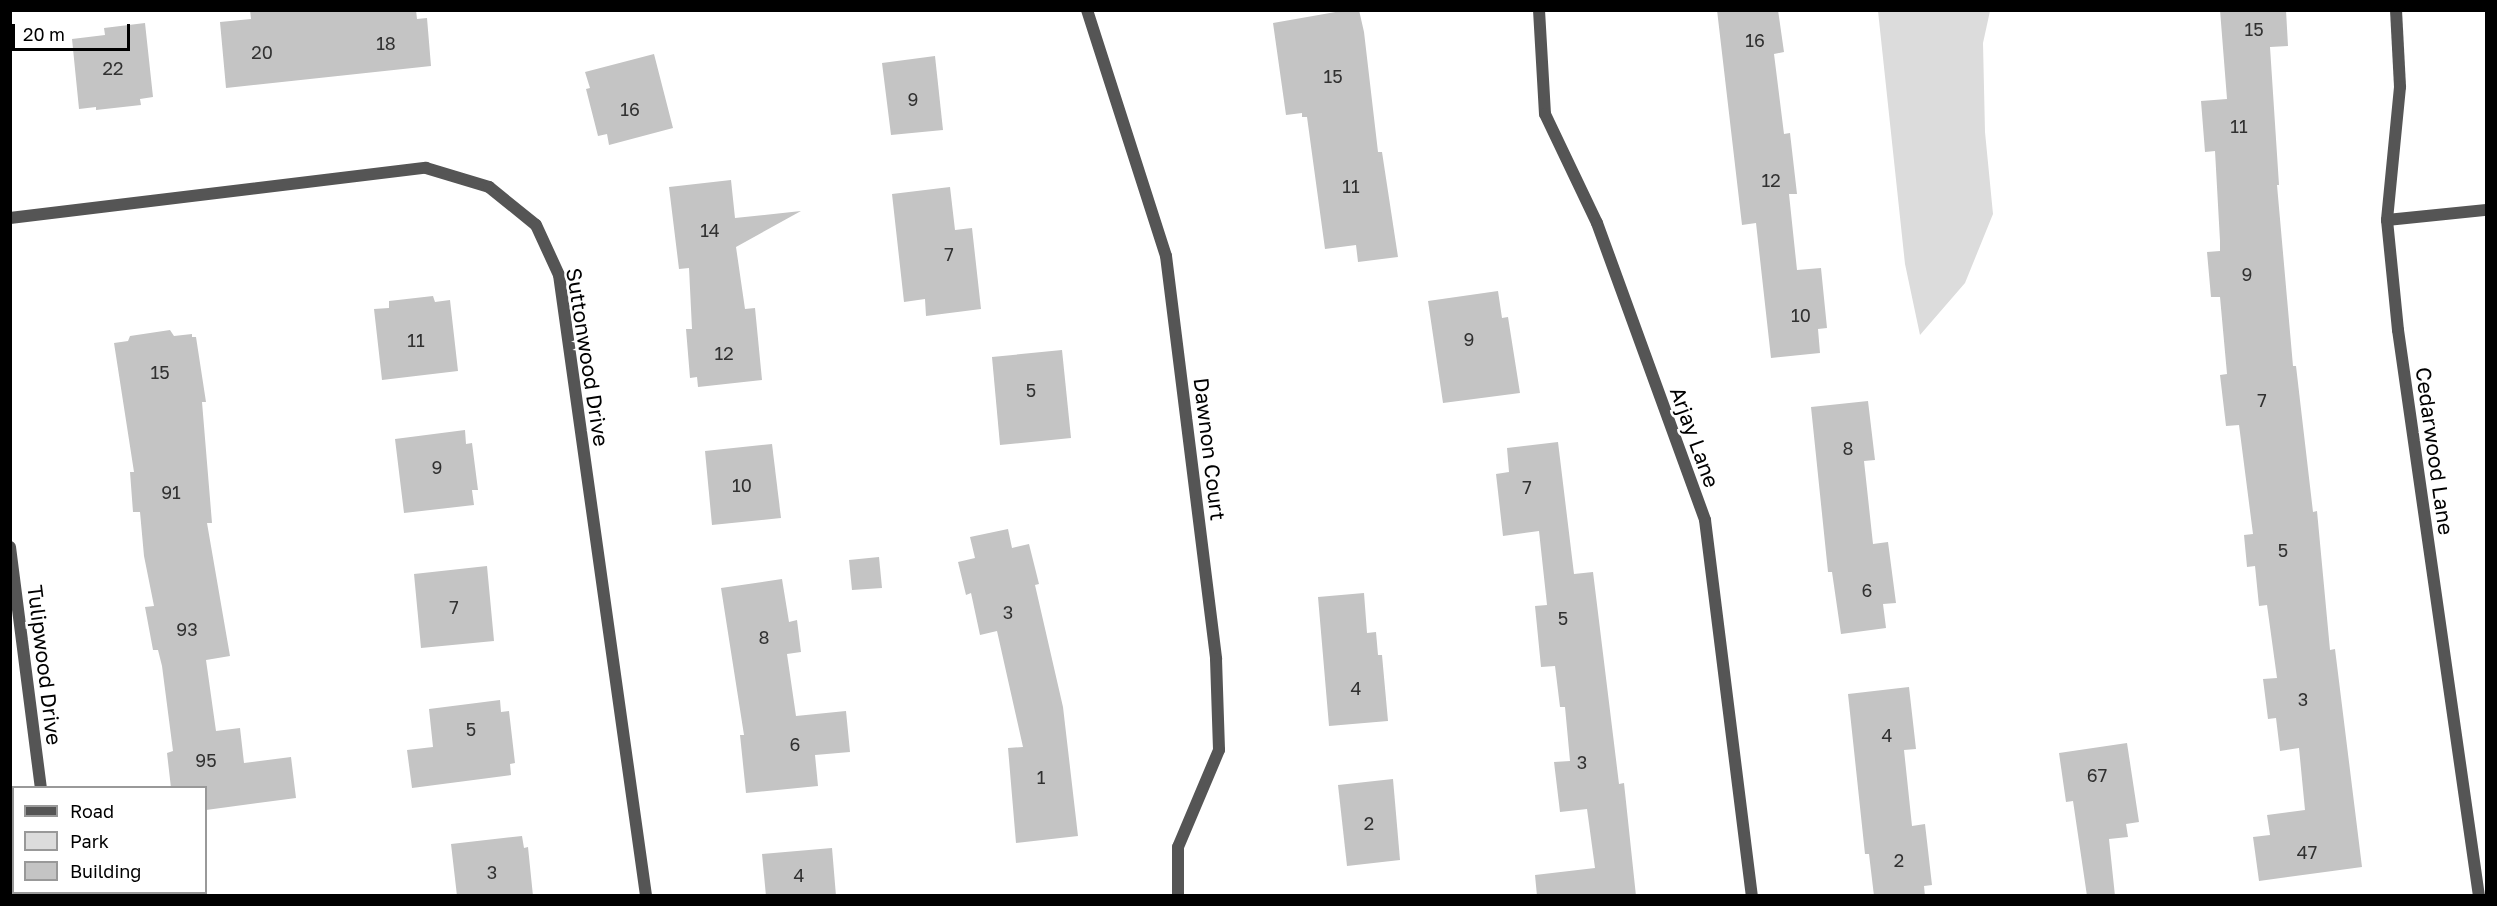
<!DOCTYPE html>
<html>
<head>
<meta charset="utf-8">
<style>
	body { margin:0 }
	#map { position:relative; width:2497px; height:906px; overflow:hidden; background:#fff; font-family:"Golos Text",sans-serif }
	div>[style] { position:absolute }
	[style*='--x'] { left:calc(var(--x)*1px); top:calc(var(--y)*1px); width:calc(var(--w)*1px); rotate:calc(var(--a)*1deg) }
	.green>* { inset:0; background:#dcdcdc }
	.building>* { inset:0; background:#c4c4c4 }
	.minor>* { height:12px; margin:-6px; padding:0 6px; transform-origin:6px; border-radius:6px; background:#555 }
	span { translate:-50% -50%; white-space:nowrap; text-align:center; line-height:1.15; -webkit-text-stroke:5px #fff; paint-order:stroke }
	.number-label { font-size:18px; color:#313131 }
	.number-label span { -webkit-text-stroke-width:0 }
	.street-label { font-size:21px; color:#000 }
	.frame { position:absolute; inset:0; border:12px solid #000; pointer-events:none }
	.legend { position:absolute; left:12px; top:786px; width:195px; height:108px; box-sizing:border-box; background:#fff; border:2px solid #999; margin:0; padding:8px 10px; list-style:none; font-size:18px; color:#000 }
	.legend li { display:flex; align-items:center; gap:12px; height:30px }
	.legend b { width:30px; border:2px solid #999 }
	.scale { position:absolute; left:12px; top:24px; width:118px; height:27px; box-sizing:border-box; border:3px solid #000; border-top:0; padding-left:8px; font-size:18px; line-height:21px; white-space:nowrap; color:#000; -webkit-text-stroke:4px #fff; paint-order:stroke }
</style>
</head>
<body>
<div id="map">
	<div class="green">
		<div style="clip-path:polygon(1878px 11px,1990px 11px,1983px 43px,1985px 132px,1993px 214px,1965px 283px,1920px 335px,1905px 264px)"></div>
	</div>
	<div class="building">
		<div style="clip-path:polygon(250px 10px,416px 10px,417px 19px,427px 18px,431px 66px,226px 88px,220px 22px,251px 19px)"></div>
		<div style="clip-path:polygon(1347px 10px,1359px 10px,1364px 32px,1378px 152px,1382px 152px,1398px 257px,1358px 262px,1356px 245px,1325px 249px,1307px 117px,1302px 117px,1302px 113px,1286px 115px,1273px 23px)"></div>
		<div style="clip-path:polygon(1717px 10px,1778px 10px,1784px 52px,1774px 54px,1784px 134px,1790px 133px,1797px 194px,1789px 194px,1797px 270px,1821px 268px,1827px 328px,1818px 329px,1820px 353px,1771px 358px,1756px 223px,1742px 225px)"></div>
		<div style="clip-path:polygon(2220px 10px,2286px 10px,2288px 46px,2270px 47px,2279px 185px,2277px 185px,2293px 366px,2296px 366px,2313px 512px,2317px 511px,2330px 650px,2335px 649px,2362px 867px,2259px 881px,2253px 837px,2270px 835px,2267px 815px,2305px 810px,2299px 748px,2280px 751px,2276px 718px,2268px 719px,2263px 679px,2277px 678px,2267px 605px,2259px 606px,2255px 566px,2247px 567px,2244px 535px,2253px 534px,2239px 425px,2226px 426px,2220px 375px,2227px 374px,2220px 297px,2211px 297px,2207px 252px,2220px 251px,2220px 241px,2215px 151px,2205px 152px,2201px 101px,2227px 99px)"></div>
		<div style="clip-path:polygon(145px 23px,153px 97px,140px 99px,141px 105px,96px 110px,96px 107px,79px 109px,72px 39px,105px 35px,104px 28px)"></div>
		<div style="clip-path:polygon(654px 54px,673px 128px,609px 145px,607px 134px,598px 136px,586px 89px,590px 88px,585px 72px)"></div>
		<div style="clip-path:polygon(935px 56px,943px 130px,891px 135px,882px 63px)"></div>
		<div style="clip-path:polygon(731px 180px,735px 218px,801px 211px,736px 247px,745px 309px,755px 308px,762px 380px,698px 387px,697px 377px,690px 378px,686px 329px,692px 329px,689px 268px,679px 269px,669px 187px)"></div>
		<div style="clip-path:polygon(950px 187px,955px 230px,972px 228px,981px 309px,926px 316px,925px 299px,904px 302px,892px 194px)"></div>
		<div style="clip-path:polygon(1498px 291px,1502px 318px,1508px 317px,1520px 393px,1443px 403px,1428px 301px)"></div>
		<div style="clip-path:polygon(433px 296px,435px 302px,450px 300px,458px 371px,382px 380px,374px 309px,389px 308px,389px 301px)"></div>
		<div style="clip-path:polygon(170px 330px,174px 336px,192px 334px,192px 337px,196px 337px,206px 402px,202px 402px,212px 523px,207px 523px,230px 656px,206px 660px,216px 731px,240px 728px,244px 763px,291px 757px,296px 798px,206px 810px,206px 788px,171px 788px,167px 753px,173px 751px,162px 666px,158px 650px,153px 650px,145px 607px,154px 606px,144px 556px,140px 512px,133px 512px,130px 472px,134px 472px,114px 343px,128px 341px,130px 336px)"></div>
		<div style="clip-path:polygon(1062px 350px,1071px 438px,1000px 445px,992px 357px)"></div>
		<div style="clip-path:polygon(1868px 401px,1875px 460px,1864px 461px,1873px 544px,1888px 542px,1896px 603px,1883px 604px,1886px 628px,1841px 634px,1832px 572px,1828px 572px,1811px 407px)"></div>
		<div style="clip-path:polygon(465px 430px,466px 444px,472px 443px,478px 490px,472px 490px,474px 505px,404px 513px,395px 439px)"></div>
		<div style="clip-path:polygon(1558px 442px,1574px 574px,1593px 572px,1619px 784px,1624px 783px,1636px 896px,1537px 896px,1535px 875px,1595px 868px,1587px 809px,1560px 812px,1554px 762px,1570px 761px,1565px 707px,1560px 707px,1555px 666px,1541px 667px,1535px 606px,1547px 605px,1539px 531px,1503px 536px,1496px 474px,1509px 472px,1507px 448px)"></div>
		<div style="clip-path:polygon(772px 444px,781px 518px,712px 525px,705px 451px)"></div>
		<div style="clip-path:polygon(1008px 529px,1012px 548px,1029px 544px,1039px 584px,1035px 585px,1063px 707px,1078px 836px,1016px 843px,1008px 748px,1023px 747px,997px 631px,980px 635px,971px 593px,966px 595px,958px 562px,975px 558px,970px 537px)"></div>
		<div style="clip-path:polygon(879px 557px,882px 588px,852px 590px,849px 560px)"></div>
		<div style="clip-path:polygon(487px 566px,494px 641px,421px 648px,414px 574px)"></div>
		<div style="clip-path:polygon(782px 579px,789px 622px,797px 620px,801px 652px,787px 654px,796px 716px,846px 711px,850px 752px,815px 755px,818px 786px,746px 793px,740px 735px,744px 735px,721px 588px)"></div>
		<div style="clip-path:polygon(1364px 593px,1367px 633px,1376px 632px,1378px 655px,1382px 655px,1388px 721px,1329px 726px,1318px 597px)"></div>
		<div style="clip-path:polygon(1909px 687px,1916px 749px,1904px 750px,1912px 826px,1925px 824px,1932px 885px,1924px 886px,1925px 896px,1874px 896px,1869px 854px,1865px 854px,1848px 694px)"></div>
		<div style="clip-path:polygon(500px 700px,501px 712px,509px 711px,515px 763px,510px 764px,511px 775px,412px 788px,407px 750px,433px 747px,429px 709px)"></div>
		<div style="clip-path:polygon(2127px 743px,2139px 822px,2126px 824px,2128px 837px,2109px 839px,2115px 896px,2087px 896px,2073px 801px,2066px 802px,2059px 753px)"></div>
		<div style="clip-path:polygon(1393px 779px,1400px 860px,1347px 866px,1338px 785px)"></div>
		<div style="clip-path:polygon(522px 836px,524px 848px,528px 847px,533px 896px,457px 896px,451px 844px)"></div>
		<div style="clip-path:polygon(832px 848px,836px 896px,766px 896px,762px 854px)"></div>
	</div>
	<div class="minor">
		<div style="--x:1087;--y:10;--w:258;--a:72.2"></div>
		<div style="--x:1166;--y:256;--w:406;--a:82.9"></div>
		<div style="--x:1216;--y:659;--w:91;--a:88.1"></div>
		<div style="--x:1219;--y:750;--w:105;--a:112.9"></div>
		<div style="--x:1178;--y:847;--w:49;--a:90"></div>
		<div style="--x:1539;--y:10;--w:104;--a:86.7"></div>
		<div style="--x:1545;--y:114;--w:121;--a:64.5"></div>
		<div style="--x:1597;--y:223;--w:316;--a:70"></div>
		<div style="--x:1705;--y:520;--w:379;--a:82.9"></div>
		<div style="--x:2396;--y:10;--w:77;--a:87"></div>
		<div style="--x:2400;--y:87;--w:134;--a:95.6"></div>
		<div style="--x:2387;--y:220;--w:111;--a:84.3"></div>
		<div style="--x:2398;--y:330;--w:572;--a:81.86"></div>
		<div style="--x:10;--y:218;--w:419;--a:-6.9"></div>
		<div style="--x:426;--y:168;--w:66;--a:16.8"></div>
		<div style="--x:489;--y:187;--w:60;--a:39"></div>
		<div style="--x:536;--y:225;--w:55;--a:65.3"></div>
		<div style="--x:559;--y:275;--w:627;--a:82.02"></div>
		<div style="--x:2387;--y:220;--w:100;--a:-5.8"></div>
		<div style="--x:10;--y:547;--w:243;--a:82.7"></div>
		<div style="--x:55;--y:892;--w:4;--a:90"></div>
	</div>
	<div class="number-label">
		<span style="left:2254px;top:29px">15</span>
		<span style="left:1755px;top:40px">16</span>
		<span style="left:386px;top:43px">18</span>
		<span style="left:262px;top:52px">20</span>
		<span style="left:113px;top:68px">22</span>
		<span style="left:1333px;top:76px">15</span>
		<span style="left:913px;top:99px">9</span>
		<span style="left:630px;top:109px">16</span>
		<span style="left:2239px;top:126px">11</span>
		<span style="left:1771px;top:180px">12</span>
		<span style="left:1351px;top:186px">11</span>
		<span style="left:710px;top:230px">14</span>
		<span style="left:949px;top:254px">7</span>
		<span style="left:2247px;top:274px">9</span>
		<span style="left:1801px;top:315px">10</span>
		<span style="left:1469px;top:339px">9</span>
		<span style="left:416px;top:340px">11</span>
		<span style="left:724px;top:353px">12</span>
		<span style="left:160px;top:372px">15</span>
		<span style="left:1031px;top:390px">5</span>
		<span style="left:2262px;top:400px">7</span>
		<span style="left:1848px;top:448px">8</span>
		<span style="left:437px;top:467px">9</span>
		<span style="left:742px;top:485px">10</span>
		<span style="left:1527px;top:487px">7</span>
		<span style="left:171px;top:492px">91</span>
		<span style="left:2283px;top:550px">5</span>
		<span style="left:1867px;top:590px">6</span>
		<span style="left:454px;top:607px">7</span>
		<span style="left:1008px;top:612px">3</span>
		<span style="left:1563px;top:618px">5</span>
		<span style="left:187px;top:629px">93</span>
		<span style="left:764px;top:637px">8</span>
		<span style="left:1356px;top:688px">4</span>
		<span style="left:2303px;top:699px">3</span>
		<span style="left:471px;top:729px">5</span>
		<span style="left:1887px;top:735px">4</span>
		<span style="left:795px;top:744px">6</span>
		<span style="left:206px;top:760px">95</span>
		<span style="left:1582px;top:762px">3</span>
		<span style="left:2097px;top:775px">67</span>
		<span style="left:1041px;top:777px">1</span>
		<span style="left:1369px;top:823px">2</span>
		<span style="left:2307px;top:852px">47</span>
		<span style="left:1899px;top:860px">2</span>
		<span style="left:492px;top:872px">3</span>
		<span style="left:799px;top:875px">4</span>
	</div>
	<div class="street-label">
		<span style="left:588px;top:357px;rotate:81deg">Suttonwood Drive</span>
		<span style="left:1695px;top:437px;rotate:70deg">Arjay Lane</span>
		<span style="left:1210px;top:449px;rotate:83deg">Dawnon Court</span>
		<span style="left:2435px;top:451px;rotate:82deg">Cedarwood Lane</span>
		<span style="left:45px;top:665px;rotate:83deg">Tulipwood Drive</span>
	</div>
	<div class="frame"></div>
	<ul class="legend">
	<li><b style="height:8px;background:#555"></b>Road</li>
	<li><b style="height:16px;background:#dcdcdc"></b>Park</li>
	<li><b style="height:16px;background:#c4c4c4"></b>Building</li>
	</ul>
	<div class="scale">20 m</div>
</div>
</body>
</html>
